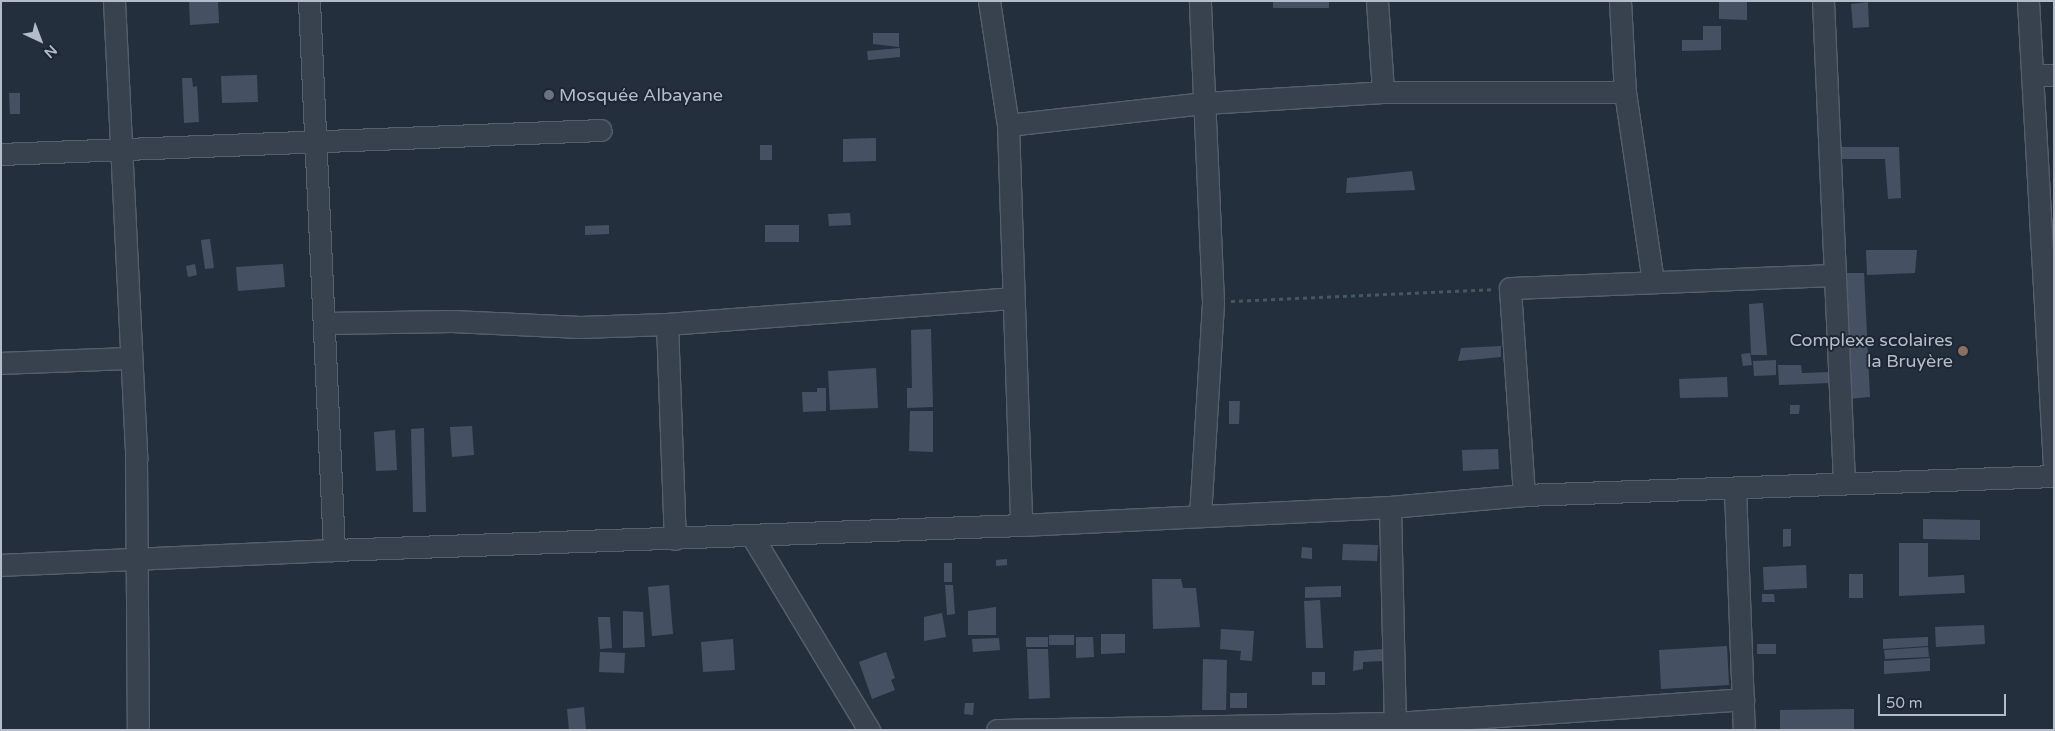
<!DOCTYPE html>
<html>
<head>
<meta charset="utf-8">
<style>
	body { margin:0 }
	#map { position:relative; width:2055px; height:731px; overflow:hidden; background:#242f3e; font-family:"Varela Round",sans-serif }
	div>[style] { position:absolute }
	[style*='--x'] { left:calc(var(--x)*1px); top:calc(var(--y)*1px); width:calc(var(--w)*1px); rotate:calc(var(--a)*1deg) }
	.building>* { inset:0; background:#455162 }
	.path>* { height:3px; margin-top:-1.5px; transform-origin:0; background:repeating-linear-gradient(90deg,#44595c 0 4px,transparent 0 8px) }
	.roads { filter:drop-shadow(1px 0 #565f6c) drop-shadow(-1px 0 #565f6c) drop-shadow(0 1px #565f6c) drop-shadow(0 -1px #565f6c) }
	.minor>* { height:21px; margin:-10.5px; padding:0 10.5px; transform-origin:10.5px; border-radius:10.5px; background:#38414e }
	.dots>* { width:14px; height:14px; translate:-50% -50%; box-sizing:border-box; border:2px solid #1d2633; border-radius:50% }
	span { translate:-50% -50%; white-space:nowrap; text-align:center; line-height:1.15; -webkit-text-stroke:4px #1d2633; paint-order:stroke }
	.poi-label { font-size:18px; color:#b4bcc9 }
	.left { translate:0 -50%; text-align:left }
	.right { translate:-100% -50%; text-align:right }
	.frame { position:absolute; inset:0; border:2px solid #b4bcc9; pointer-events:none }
	.north { position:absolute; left:15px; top:15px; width:50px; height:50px; -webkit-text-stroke:4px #1d2633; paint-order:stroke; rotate:137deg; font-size:14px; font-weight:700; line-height:20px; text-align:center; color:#b4bcc9 }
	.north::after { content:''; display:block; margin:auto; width:18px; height:22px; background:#b4bcc9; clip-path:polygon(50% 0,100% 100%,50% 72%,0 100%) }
	.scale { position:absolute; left:1878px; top:694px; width:128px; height:22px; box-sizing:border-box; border:2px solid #b4bcc9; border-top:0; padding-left:6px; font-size:15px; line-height:18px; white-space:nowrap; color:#b4bcc9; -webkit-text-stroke:4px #1d2633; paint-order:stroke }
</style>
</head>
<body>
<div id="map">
	<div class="building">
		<div style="clip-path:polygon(189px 1px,218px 1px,219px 23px,190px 25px)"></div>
		<div style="clip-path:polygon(1273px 1px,1329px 1px,1329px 8px,1273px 8px)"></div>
		<div style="clip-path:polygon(1719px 1px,1747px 1px,1747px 20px,1719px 19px)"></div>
		<div style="clip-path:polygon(1868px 2px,1869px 27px,1853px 28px,1851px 4px)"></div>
		<div style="clip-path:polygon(1703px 26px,1721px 26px,1721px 50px,1682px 51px,1682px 40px,1703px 40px)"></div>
		<div style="clip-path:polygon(873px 33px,899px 33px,899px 47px,873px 44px)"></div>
		<div style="clip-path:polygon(900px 48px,900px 57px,868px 60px,867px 51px)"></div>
		<div style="clip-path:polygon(257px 75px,258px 102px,222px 103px,221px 76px)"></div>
		<div style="clip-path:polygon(182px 78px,192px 78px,193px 87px,197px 86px,199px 122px,184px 123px)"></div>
		<div style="clip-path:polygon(9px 93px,20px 93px,20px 114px,10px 114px)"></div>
		<div style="clip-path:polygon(876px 138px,876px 161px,843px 162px,843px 139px)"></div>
		<div style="clip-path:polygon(760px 145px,772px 145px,772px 160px,760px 160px)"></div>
		<div style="clip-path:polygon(1838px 147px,1899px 147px,1901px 198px,1888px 199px,1885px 159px,1839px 159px)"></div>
		<div style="clip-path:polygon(1412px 171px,1415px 190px,1346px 193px,1347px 178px)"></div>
		<div style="clip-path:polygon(850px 213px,851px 225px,829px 226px,828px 214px)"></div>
		<div style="clip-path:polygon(609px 225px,609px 234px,585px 235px,585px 226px)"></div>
		<div style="clip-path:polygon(765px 225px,799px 225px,799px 242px,765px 242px)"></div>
		<div style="clip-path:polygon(210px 239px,214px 268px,205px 269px,201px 240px)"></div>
		<div style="clip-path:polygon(1866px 250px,1917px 250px,1915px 273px,1867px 275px)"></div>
		<div style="clip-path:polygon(195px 264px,197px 275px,188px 277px,186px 266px)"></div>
		<div style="clip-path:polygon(283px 264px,285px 287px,238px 291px,236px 267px)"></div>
		<div style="clip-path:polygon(1843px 273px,1864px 273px,1870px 397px,1847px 399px)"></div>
		<div style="clip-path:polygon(1763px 303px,1767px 355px,1751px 355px,1749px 304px)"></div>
		<div style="clip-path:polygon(931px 329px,933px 407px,907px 408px,907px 388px,912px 388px,911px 330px)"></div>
		<div style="clip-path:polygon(1501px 346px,1501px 357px,1458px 361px,1461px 348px)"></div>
		<div style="clip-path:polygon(1750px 353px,1752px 365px,1743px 366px,1741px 354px)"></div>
		<div style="clip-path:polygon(1776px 360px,1776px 375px,1754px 376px,1753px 361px)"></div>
		<div style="clip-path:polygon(1778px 365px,1801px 365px,1802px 373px,1830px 372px,1831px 383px,1779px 385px)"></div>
		<div style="clip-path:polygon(876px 368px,878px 408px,830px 410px,828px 371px)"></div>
		<div style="clip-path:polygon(1727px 377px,1728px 397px,1680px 398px,1679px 379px)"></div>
		<div style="clip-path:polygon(817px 388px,826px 388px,826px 411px,803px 412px,802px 392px,817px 392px)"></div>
		<div style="clip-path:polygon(1229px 401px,1240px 401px,1239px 424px,1229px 424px)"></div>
		<div style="clip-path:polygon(1790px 405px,1800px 405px,1799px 414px,1790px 414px)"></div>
		<div style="clip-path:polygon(910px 411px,933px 411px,933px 452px,909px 451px)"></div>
		<div style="clip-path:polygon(472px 426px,474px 455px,452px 457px,450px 427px)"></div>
		<div style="clip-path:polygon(424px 428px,426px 512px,413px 512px,411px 429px)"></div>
		<div style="clip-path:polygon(395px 430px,397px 470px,376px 471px,374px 432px)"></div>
		<div style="clip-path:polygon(1498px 449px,1499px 469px,1463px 471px,1462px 450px)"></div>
		<div style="clip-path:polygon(1923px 519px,1980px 520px,1980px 540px,1923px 539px)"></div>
		<div style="clip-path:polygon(1783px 529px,1791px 529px,1791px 546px,1783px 547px)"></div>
		<div style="clip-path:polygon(1899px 543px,1928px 543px,1928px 577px,1964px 575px,1965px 593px,1899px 596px)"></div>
		<div style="clip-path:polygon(1343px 544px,1378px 545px,1377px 561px,1342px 560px)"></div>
		<div style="clip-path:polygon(1302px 547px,1312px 548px,1312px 559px,1301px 558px)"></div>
		<div style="clip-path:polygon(1007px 559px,1007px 565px,996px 566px,996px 560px)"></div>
		<div style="clip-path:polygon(944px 563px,952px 563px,952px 582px,944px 582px)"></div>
		<div style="clip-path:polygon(1806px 565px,1807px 588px,1764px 590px,1763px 567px)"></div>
		<div style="clip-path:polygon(1849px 574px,1863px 574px,1863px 598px,1849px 598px)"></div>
		<div style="clip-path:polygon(1152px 579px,1181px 579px,1183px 588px,1196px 588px,1200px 627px,1153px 629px)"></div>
		<div style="clip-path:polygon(669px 585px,673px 634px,652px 636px,648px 587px)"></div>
		<div style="clip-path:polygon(945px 585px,953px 585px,955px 614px,947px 615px)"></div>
		<div style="clip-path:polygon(1341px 586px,1341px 597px,1305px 598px,1305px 587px)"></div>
		<div style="clip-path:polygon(1762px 594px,1774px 594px,1775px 602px,1762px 602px)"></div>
		<div style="clip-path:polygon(1320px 600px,1323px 648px,1306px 648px,1304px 601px)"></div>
		<div style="clip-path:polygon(996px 607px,996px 635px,968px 635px,968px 611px)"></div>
		<div style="clip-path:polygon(623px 611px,643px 612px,645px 647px,623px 648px)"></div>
		<div style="clip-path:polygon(942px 613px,946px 637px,924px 641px,924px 617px)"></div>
		<div style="clip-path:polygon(598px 617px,610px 617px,612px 648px,600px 649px)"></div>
		<div style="clip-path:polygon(1984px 625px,1985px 644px,1936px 647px,1935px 627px)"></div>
		<div style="clip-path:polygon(1221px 629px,1254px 631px,1252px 661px,1240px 660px,1241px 651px,1220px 649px)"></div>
		<div style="clip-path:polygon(1101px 634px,1125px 634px,1125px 653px,1101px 654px)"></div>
		<div style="clip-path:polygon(1049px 635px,1074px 635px,1074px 645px,1049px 645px)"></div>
		<div style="clip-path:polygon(1026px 637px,1048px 637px,1048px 647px,1026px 647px)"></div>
		<div style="clip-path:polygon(1076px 637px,1093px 637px,1094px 657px,1076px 658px)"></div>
		<div style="clip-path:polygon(1928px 637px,1928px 646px,1883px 649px,1883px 639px)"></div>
		<div style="clip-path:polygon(999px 638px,1000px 650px,973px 652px,972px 639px)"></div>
		<div style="clip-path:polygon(733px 639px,735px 670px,703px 672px,701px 642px)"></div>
		<div style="clip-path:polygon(1757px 644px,1776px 644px,1776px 654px,1757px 654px)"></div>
		<div style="clip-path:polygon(1727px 646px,1729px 685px,1661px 689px,1659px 650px)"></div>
		<div style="clip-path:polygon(1928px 647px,1929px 657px,1885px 659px,1884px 650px)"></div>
		<div style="clip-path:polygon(1027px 649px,1048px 649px,1050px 698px,1029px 699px)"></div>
		<div style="clip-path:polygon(1383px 649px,1384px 661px,1363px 662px,1363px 669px,1353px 671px,1354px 651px)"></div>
		<div style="clip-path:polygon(600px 652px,625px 653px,624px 673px,599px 672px)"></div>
		<div style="clip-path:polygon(886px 652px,895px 678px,891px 680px,895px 690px,872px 699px,859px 662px)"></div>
		<div style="clip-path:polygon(1930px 658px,1930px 671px,1884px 674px,1884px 661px)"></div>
		<div style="clip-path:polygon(1203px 659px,1227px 660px,1226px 710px,1202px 710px)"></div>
		<div style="clip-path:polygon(1312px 672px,1325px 672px,1325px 685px,1312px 685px)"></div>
		<div style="clip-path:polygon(1230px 693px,1247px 693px,1247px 708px,1230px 708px)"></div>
		<div style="clip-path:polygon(965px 703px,974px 703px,973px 715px,964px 714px)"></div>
		<div style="clip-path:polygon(584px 707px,586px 730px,569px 730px,567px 709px)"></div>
		<div style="clip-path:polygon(1854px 709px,1854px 730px,1780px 730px,1780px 710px)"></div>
	</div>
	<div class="path">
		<div style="--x:1231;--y:301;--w:261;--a:-2.6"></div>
	</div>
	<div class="roads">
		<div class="minor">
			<div style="--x:114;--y:1;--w:459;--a:87.2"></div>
			<div style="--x:136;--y:459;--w:271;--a:89.6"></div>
			<div style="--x:309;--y:1;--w:550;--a:87.39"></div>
			<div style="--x:989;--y:1;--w:125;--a:81.3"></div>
			<div style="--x:1008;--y:125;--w:400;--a:88.1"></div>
			<div style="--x:1377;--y:1;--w:91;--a:86.2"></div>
			<div style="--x:1620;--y:1;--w:91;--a:86.9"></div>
			<div style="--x:1625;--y:92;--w:192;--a:81.6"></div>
			<div style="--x:1823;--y:1;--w:482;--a:87.5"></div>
			<div style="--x:2028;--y:1;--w:462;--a:86.8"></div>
			<div style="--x:2032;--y:75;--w:22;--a:0"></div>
			<div style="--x:1008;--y:125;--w:198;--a:-6.4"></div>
			<div style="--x:1205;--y:103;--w:178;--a:-3.5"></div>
			<div style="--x:1383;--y:92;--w:242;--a:0"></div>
			<div style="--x:1;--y:154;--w:600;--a:-2.29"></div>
			<div style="--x:325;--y:323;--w:127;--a:-0.9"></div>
			<div style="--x:452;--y:321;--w:128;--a:2.7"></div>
			<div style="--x:580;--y:327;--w:87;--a:-2"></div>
			<div style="--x:667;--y:324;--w:345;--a:-4.3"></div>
			<div style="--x:667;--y:324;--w:215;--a:87.9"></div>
			<div style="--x:1;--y:363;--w:130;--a:-2.2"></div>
			<div style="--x:1735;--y:489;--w:241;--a:87.9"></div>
			<div style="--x:1524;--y:495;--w:207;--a:-93.9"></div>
			<div style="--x:1510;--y:288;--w:325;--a:-2.3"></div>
			<div style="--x:1390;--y:507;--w:216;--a:88.7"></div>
			<div style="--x:1200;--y:516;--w:214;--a:-86.5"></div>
			<div style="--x:1213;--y:302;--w:301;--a:-92.5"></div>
			<div style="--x:752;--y:536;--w:227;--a:58.9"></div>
			<div style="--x:1;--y:565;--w:333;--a:-2.6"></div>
			<div style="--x:334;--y:550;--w:687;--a:-2.08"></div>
			<div style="--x:1021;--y:525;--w:369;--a:-2.8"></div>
			<div style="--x:1390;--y:507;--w:135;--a:-5.1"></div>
			<div style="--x:1524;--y:495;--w:530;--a:-2.05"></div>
			<div style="--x:997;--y:730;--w:398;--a:-1"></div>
			<div style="--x:1395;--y:723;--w:349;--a:-3.9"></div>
		</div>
	</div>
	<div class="dots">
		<div style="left:549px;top:95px;background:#6b7280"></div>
		<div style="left:1963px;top:351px;background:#8d6e63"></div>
	</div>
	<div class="poi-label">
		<span class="left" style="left:559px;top:95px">Mosquée Albayane</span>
		<span class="right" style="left:1953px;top:351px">Complexe scolaires<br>la Bruyère</span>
	</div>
	<div class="frame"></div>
	<div class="north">N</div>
	<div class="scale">50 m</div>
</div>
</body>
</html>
